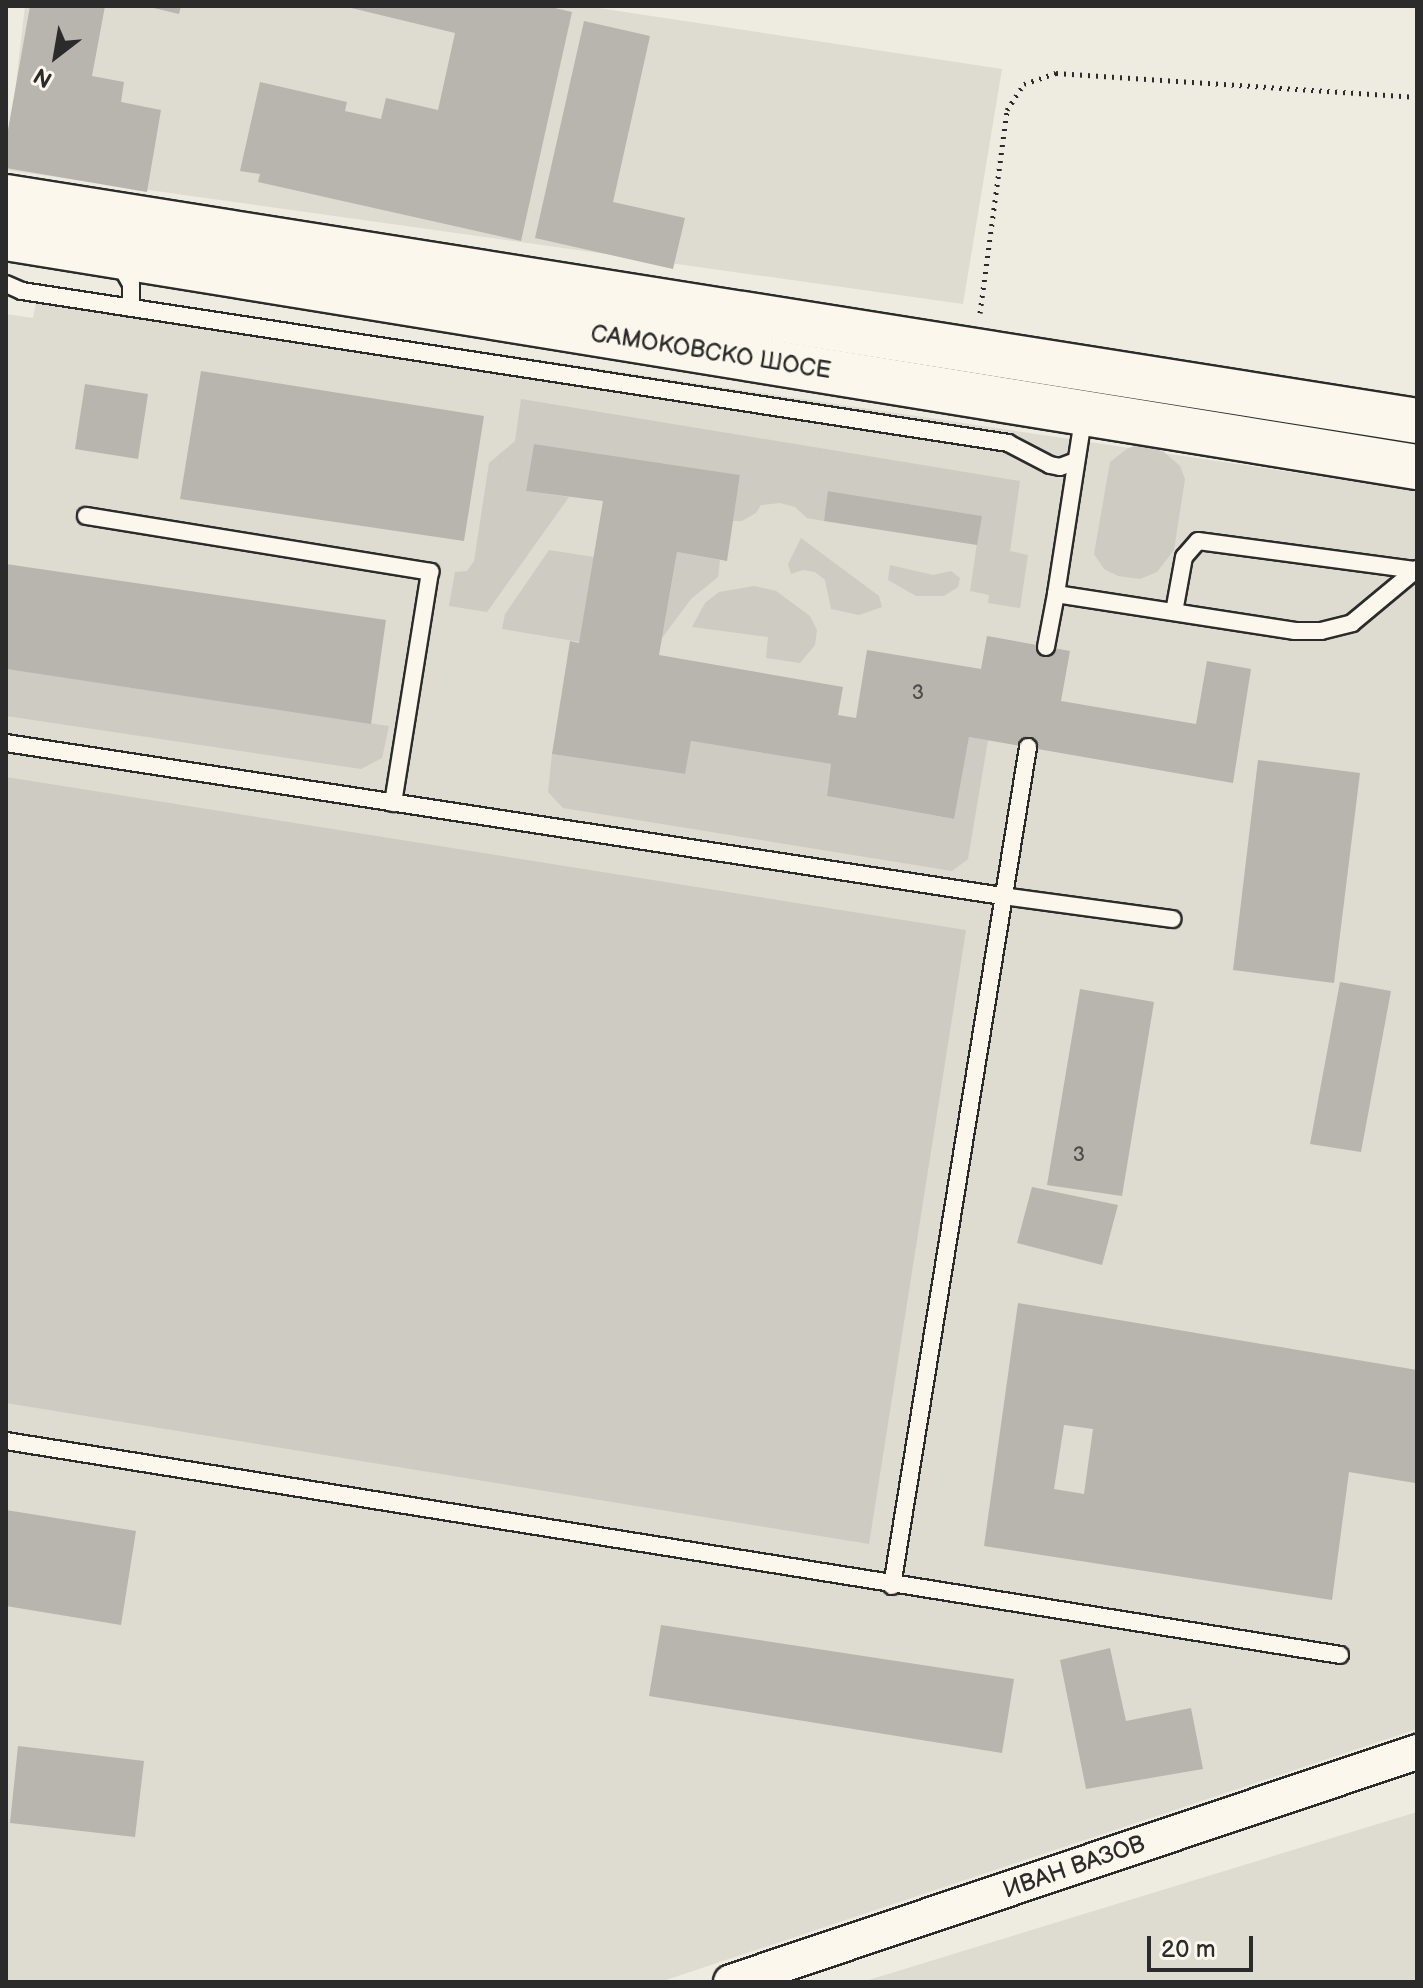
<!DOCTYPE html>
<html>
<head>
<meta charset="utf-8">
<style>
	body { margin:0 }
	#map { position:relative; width:1423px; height:1988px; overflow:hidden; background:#eeebe0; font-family:"Balsamiq Sans",sans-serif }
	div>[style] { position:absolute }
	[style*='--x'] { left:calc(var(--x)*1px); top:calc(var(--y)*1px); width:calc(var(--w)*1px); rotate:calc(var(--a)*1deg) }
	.built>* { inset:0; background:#dedbd1 }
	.green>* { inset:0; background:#cecbc2 }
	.building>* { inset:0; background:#b8b5ae }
	.path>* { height:5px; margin-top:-2.5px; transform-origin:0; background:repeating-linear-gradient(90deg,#2b2b2b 0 2px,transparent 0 8px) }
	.roads { filter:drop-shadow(2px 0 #2b2b2b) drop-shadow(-2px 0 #2b2b2b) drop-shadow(0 2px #2b2b2b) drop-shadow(0 -2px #2b2b2b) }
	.lane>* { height:16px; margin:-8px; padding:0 8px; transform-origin:8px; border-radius:8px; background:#fbf7ec }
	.street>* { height:34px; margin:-17px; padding:0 17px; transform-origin:17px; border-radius:17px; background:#fbf7ec }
	.secondary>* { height:44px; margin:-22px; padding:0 22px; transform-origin:22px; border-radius:22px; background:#fbf7ec }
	span { translate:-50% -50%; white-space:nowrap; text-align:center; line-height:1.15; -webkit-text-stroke:7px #fbf7ec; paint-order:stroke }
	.number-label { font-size:20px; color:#4e4e4c }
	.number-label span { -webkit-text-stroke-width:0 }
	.street-label { font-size:24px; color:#2b2b2b }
	.frame { position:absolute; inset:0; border:8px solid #2b2b2b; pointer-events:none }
	.north { position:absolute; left:16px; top:16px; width:80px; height:80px; -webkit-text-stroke:6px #fbf7ec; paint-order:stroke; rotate:211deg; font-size:22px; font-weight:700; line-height:32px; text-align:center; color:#2b2b2b }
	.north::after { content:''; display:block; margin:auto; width:28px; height:36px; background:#2b2b2b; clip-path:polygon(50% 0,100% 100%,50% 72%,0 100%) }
	.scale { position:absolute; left:1147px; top:1936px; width:106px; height:36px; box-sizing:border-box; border:4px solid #2b2b2b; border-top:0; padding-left:10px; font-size:24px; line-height:28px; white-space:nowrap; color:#2b2b2b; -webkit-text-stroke:6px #fbf7ec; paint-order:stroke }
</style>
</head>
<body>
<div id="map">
	<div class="built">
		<div style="clip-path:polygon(25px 6px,585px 6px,1002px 69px,963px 304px,6px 170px)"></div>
		<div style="clip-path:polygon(39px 285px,1417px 491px,1417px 1729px,660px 1982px,6px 1982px,6px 314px,33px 318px)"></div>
		<div style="clip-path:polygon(1417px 1812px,1417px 1982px,862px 1982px)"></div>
	</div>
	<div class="green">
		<div style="clip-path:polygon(521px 399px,1020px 481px,1010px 551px,1028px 555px,1020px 608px,988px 603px,989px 595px,970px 591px,981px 516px,829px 491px,824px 521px,807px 518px,795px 507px,780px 503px,761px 505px,756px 513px,742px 521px,733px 521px,740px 475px,534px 444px,526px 491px,569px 497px,487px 612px,449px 606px,455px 572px,467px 571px,474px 561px,489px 463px,515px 441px)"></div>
		<div style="clip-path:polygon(1144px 444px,1164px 452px,1180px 466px,1185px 479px,1174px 550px,1157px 572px,1140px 579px,1118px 576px,1104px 569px,1094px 554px,1110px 462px,1128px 448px)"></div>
		<div style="clip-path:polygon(801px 538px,879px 596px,882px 607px,859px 615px,831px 609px,825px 580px,815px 572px,803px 570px,791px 574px,788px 564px)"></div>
		<div style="clip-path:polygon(549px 550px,594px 557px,580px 642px,502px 629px,505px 614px)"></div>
		<div style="clip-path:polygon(677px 552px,720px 560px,718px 577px,691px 599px,662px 638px)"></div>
		<div style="clip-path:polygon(890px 565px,933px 575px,951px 571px,960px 578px,958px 587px,944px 596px,916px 596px,888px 580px)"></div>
		<div style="clip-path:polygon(754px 586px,776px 591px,810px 616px,817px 630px,815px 645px,800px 663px,766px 658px,768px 637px,692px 627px,705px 603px,719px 592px)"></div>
		<div style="clip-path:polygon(6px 669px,389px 726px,382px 758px,361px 769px,6px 716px)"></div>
		<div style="clip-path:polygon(969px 737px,988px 740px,968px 859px,952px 871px,563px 808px,548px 792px,552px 754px,684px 774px,691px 741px,831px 764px,827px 796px,953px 819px)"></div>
		<div style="clip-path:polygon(6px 777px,966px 930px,869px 1544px,6px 1403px)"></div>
	</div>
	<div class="building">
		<div style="clip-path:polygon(30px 6px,105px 6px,92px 76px,124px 82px,121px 102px,161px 110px,147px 192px,6px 168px,6px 141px)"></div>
		<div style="clip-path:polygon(145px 6px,181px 6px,179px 14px)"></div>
		<div style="clip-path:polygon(343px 6px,546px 6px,572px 12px,521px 241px,258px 182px,260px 174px,240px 171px,260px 82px,347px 102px,345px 111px,381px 119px,386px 98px,438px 110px,455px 33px)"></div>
		<div style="clip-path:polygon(584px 21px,650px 36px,613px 202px,685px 218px,673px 269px,535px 238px)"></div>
		<div style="clip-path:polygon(201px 371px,484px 416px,464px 541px,180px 499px)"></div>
		<div style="clip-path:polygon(85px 384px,148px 394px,138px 459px,75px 449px)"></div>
		<div style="clip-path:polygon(534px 444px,740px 475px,727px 561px,677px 552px,659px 655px,843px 687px,838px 715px,856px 718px,867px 650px,981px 669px,987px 636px,1070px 651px,1061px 701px,1196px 724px,1207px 661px,1251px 669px,1233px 783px,969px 737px,954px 819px,827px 796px,831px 764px,691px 741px,685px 774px,552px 754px,570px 641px,579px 643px,603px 501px,526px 491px)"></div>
		<div style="clip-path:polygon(828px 491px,982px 516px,977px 545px,824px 521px)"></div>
		<div style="clip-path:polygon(6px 564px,386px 620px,371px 724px,6px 669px)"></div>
		<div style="clip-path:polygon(1258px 760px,1360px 773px,1334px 983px,1233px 970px)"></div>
		<div style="clip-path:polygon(1340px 982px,1391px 991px,1361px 1152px,1310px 1144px)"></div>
		<div style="clip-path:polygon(1080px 989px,1154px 1002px,1122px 1196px,1047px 1185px)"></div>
		<div style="clip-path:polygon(1032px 1187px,1118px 1205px,1102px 1265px,1017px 1243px)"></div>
		<div style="clip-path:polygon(evenodd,1018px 1303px,1417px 1370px,1415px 1483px,1349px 1472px,1332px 1600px,984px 1546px,1018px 1303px,1064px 1425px,1093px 1429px,1084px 1494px,1054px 1489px,1064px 1425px)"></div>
		<div style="clip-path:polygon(6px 1510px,136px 1531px,121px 1625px,6px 1606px)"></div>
		<div style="clip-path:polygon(661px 1625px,1014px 1679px,1002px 1753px,649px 1696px)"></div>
		<div style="clip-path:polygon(1110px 1648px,1126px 1721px,1191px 1708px,1203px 1769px,1086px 1789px,1060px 1660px)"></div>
		<div style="clip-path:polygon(18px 1746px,144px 1761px,135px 1837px,10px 1823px)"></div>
	</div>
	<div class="path">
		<div style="--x:980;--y:313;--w:205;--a:-82.4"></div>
		<div style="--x:1007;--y:110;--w:31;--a:-57"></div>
		<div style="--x:1024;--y:84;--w:34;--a:-19"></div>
		<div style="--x:1056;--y:73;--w:362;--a:3.8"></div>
	</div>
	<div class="roads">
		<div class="lane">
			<div style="--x:120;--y:265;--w:22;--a:60"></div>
			<div style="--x:131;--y:284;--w:24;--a:90"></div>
			<div style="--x:6;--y:284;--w:17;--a:24"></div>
			<div style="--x:22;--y:291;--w:998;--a:8.76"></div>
			<div style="--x:1008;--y:443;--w:47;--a:27.6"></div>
			<div style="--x:1050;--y:465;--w:10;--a:11"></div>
			<div style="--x:1060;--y:467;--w:17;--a:-21"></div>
			<div style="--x:1084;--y:413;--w:183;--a:98.8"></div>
			<div style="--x:1056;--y:594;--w:242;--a:8.8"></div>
			<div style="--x:1295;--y:631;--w:26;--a:0"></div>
			<div style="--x:1321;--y:631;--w:32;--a:-14"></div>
			<div style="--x:1352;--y:623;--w:85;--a:-39.7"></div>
			<div style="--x:86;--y:516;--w:349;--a:9.2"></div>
			<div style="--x:430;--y:572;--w:234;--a:99.1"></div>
			<div style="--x:1174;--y:612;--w:56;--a:-79.7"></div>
			<div style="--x:1184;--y:557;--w:21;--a:-49"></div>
			<div style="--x:1198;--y:541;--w:220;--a:7.6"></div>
			<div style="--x:1046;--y:647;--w:54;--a:-79.3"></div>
			<div style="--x:6;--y:743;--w:1008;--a:8.73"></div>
			<div style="--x:1002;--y:896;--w:172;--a:7.7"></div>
			<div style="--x:6;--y:1441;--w:1351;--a:9.11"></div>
			<div style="--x:892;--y:1586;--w:850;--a:-80.79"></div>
		</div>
		<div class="street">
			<div style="--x:731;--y:1982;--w:724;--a:-18.54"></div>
		</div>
		<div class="secondary">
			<div style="--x:6;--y:197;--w:1429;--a:9.02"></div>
			<div style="--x:6;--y:238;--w:1429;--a:9.22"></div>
		</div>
	</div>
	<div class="number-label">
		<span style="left:918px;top:693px">3</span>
		<span style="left:1079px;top:1155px">3</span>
	</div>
	<div class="street-label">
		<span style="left:711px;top:352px;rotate:9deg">САМОКОВСКО ШОСЕ</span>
		<span style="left:1074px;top:1867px;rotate:-19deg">ИВАН ВАЗОВ</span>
	</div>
	<div class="frame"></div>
	<div class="north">N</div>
	<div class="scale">20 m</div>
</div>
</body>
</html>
